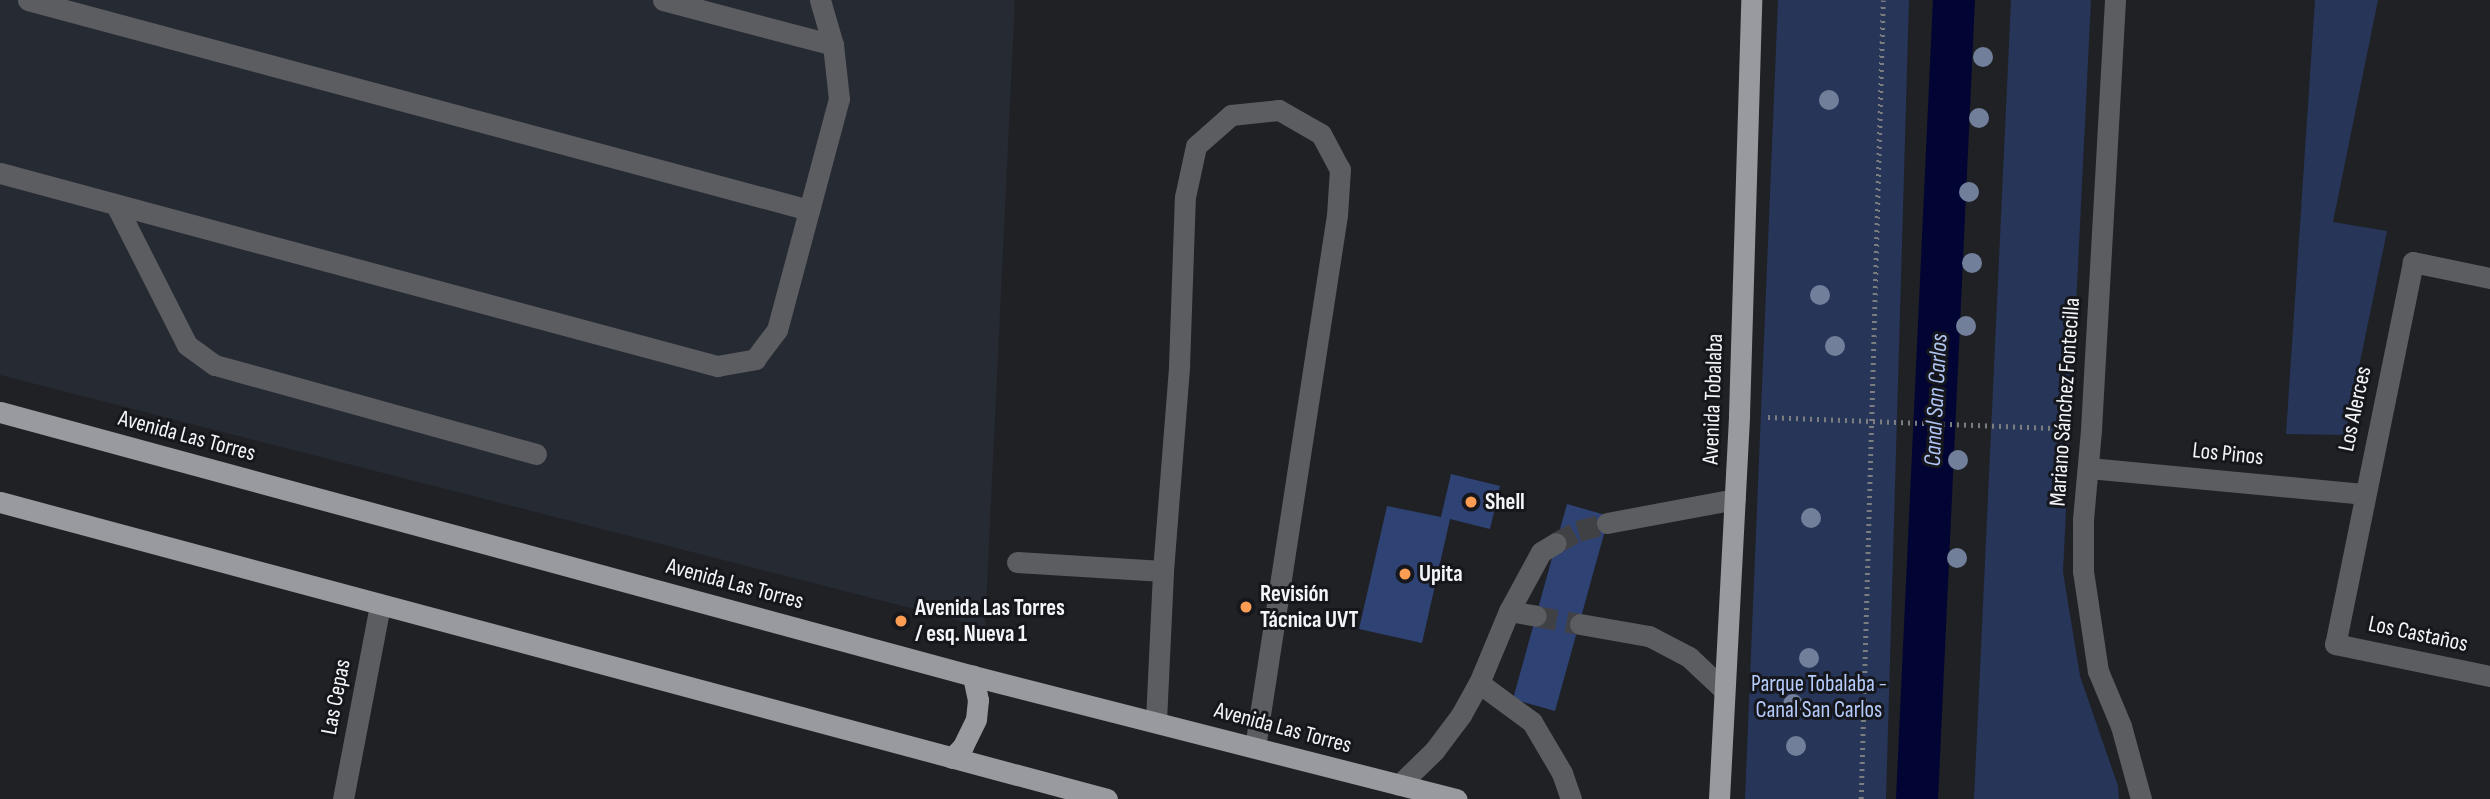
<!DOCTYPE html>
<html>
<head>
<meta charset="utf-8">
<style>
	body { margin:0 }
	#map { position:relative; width:2490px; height:799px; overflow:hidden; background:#1f2125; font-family:"Sofia Sans Condensed",sans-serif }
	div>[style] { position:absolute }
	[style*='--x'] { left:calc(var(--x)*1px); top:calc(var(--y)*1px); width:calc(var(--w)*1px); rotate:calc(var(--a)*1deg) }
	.built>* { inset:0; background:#252a33 }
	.green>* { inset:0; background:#263558 }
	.canal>* { height:42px; margin:-21px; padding:0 21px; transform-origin:21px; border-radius:21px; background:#020533 }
	.building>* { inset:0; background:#2e4274 }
	.minor-tunnel>* { height:21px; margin-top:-10.5px; transform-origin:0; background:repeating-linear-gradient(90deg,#3f4145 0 21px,transparent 0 31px) }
	.path>* { height:4.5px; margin-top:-2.25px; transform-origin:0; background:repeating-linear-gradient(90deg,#7b7d81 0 2px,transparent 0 7px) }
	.minor>* { height:21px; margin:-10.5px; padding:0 10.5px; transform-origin:10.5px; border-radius:10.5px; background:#5c5d60 }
	.major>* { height:21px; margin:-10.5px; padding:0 10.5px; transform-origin:10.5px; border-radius:10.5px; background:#989a9f }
	.trees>* { width:20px; height:20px; margin:-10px; border-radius:50%; background:#727f9b }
	.dots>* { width:19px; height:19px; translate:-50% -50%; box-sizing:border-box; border:4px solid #15171c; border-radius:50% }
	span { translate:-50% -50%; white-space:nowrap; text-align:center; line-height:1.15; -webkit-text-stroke:6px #15171c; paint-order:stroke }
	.street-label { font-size:23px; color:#f3f5f8 }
	.poi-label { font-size:23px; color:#f3f5f8; font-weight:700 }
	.left { translate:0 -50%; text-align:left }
	.park-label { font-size:23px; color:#b6ccfc }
	.water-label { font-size:24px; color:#b0c5f5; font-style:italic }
</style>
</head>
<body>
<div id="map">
	<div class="built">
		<div style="clip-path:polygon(0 0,1015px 0,985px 627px,0 375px)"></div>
	</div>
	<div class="green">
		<div style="clip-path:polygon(1778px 0,1909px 0,1886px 799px,1745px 799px)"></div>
		<div style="clip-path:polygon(2011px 0,2091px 0,2063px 572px,2080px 676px,2118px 786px,2119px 799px,1974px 799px)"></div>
		<div style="clip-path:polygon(2315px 0,2378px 0,2333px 222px,2387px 231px,2345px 435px,2286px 434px)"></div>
	</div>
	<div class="canal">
		<div style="--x:1917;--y:799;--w:800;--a:-87.35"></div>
	</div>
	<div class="building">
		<div style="clip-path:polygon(1451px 474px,1500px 486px,1490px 529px,1450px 519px,1422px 643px,1359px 629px,1387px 506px,1441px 517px)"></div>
		<div style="clip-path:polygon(1567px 504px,1609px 516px,1555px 711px,1513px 699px)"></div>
	</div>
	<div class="minor-tunnel">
		<div style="--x:1556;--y:543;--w:25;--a:-29"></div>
		<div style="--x:1578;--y:531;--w:30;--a:-15"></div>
		<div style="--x:1536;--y:616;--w:45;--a:10.3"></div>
	</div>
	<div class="path">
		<div style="--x:1768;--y:417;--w:292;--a:2.2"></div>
		<div style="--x:1861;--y:799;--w:799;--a:-88.42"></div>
	</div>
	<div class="minor">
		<div style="--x:28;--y:0;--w:809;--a:15.05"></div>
		<div style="--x:663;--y:0;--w:176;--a:14.8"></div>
		<div style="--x:2115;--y:0;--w:431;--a:93.2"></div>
		<div style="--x:2091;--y:430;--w:89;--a:95.1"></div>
		<div style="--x:2083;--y:519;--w:52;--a:90"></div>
		<div style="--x:2083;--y:571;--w:101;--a:81.5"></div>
		<div style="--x:2098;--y:671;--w:60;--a:67.3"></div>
		<div style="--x:2121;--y:726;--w:76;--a:74.7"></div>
		<div style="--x:0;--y:173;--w:743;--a:15.07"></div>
		<div style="--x:717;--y:366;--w:39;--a:-10"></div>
		<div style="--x:755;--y:359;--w:36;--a:-53"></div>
		<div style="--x:777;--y:330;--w:239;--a:-75"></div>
		<div style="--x:839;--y:99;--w:54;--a:-96.3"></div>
		<div style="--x:833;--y:45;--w:47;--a:-106.1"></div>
		<div style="--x:116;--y:205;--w:157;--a:63.1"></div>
		<div style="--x:187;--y:345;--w:34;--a:36"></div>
		<div style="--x:215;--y:365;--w:333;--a:15.5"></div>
		<div style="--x:2490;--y:278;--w:79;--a:-168.3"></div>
		<div style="--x:2413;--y:262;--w:390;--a:101.5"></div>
		<div style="--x:2335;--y:644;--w:158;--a:11.7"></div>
		<div style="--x:2089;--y:468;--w:275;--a:5.4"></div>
		<div style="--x:1607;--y:523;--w:130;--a:-10.6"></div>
		<div style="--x:1017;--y:562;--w:146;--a:3.5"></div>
		<div style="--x:1509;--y:611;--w:27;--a:10"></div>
		<div style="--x:1580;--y:624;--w:70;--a:9.9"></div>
		<div style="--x:1649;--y:636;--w:45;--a:27.7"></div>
		<div style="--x:1689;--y:657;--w:48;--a:43.3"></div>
		<div style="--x:1479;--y:683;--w:66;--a:36.3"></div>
		<div style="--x:1532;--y:722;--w:59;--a:59.5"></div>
		<div style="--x:1562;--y:773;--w:28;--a:71"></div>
		<div style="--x:1156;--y:721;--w:150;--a:-87.3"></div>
		<div style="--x:1163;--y:571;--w:206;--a:-85.5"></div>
		<div style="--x:1179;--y:366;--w:169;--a:-88"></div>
		<div style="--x:1185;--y:197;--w:52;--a:-77.8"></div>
		<div style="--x:1196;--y:146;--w:47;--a:-41.5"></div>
		<div style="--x:1231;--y:115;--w:48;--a:-5.9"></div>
		<div style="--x:1279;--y:110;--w:48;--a:29.7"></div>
		<div style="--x:1321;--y:134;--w:40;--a:62"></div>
		<div style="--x:1340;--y:169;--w:46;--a:93.7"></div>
		<div style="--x:1337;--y:215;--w:538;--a:98.76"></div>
		<div style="--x:1399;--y:785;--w:49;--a:-44.2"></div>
		<div style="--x:1434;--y:751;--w:45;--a:-53.1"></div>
		<div style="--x:1461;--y:715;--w:37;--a:-61"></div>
		<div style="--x:1479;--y:683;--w:78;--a:-67.4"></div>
		<div style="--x:1509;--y:611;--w:67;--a:-61.5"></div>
		<div style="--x:1541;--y:552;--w:17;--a:-31"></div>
		<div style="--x:343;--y:799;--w:197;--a:-79.2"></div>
	</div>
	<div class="major">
		<div style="--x:0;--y:412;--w:1008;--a:15.18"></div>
		<div style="--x:973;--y:676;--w:499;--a:14.3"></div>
		<div style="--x:0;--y:502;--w:1146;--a:15.02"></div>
		<div style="--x:952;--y:758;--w:16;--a:-47"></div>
		<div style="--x:963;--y:746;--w:30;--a:-64"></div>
		<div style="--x:976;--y:719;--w:19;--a:-84"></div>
		<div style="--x:978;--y:700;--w:25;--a:-102"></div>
		<div style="--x:1719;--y:799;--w:385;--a:-87"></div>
		<div style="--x:1739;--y:415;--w:415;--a:-88.3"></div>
	</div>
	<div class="trees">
		<div style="left:1983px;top:57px"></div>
		<div style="left:1829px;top:100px"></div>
		<div style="left:1979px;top:118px"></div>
		<div style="left:1969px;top:192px"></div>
		<div style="left:1972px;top:263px"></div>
		<div style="left:1820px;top:295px"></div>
		<div style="left:1966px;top:326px"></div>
		<div style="left:1835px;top:346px"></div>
		<div style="left:1958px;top:460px"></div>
		<div style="left:1811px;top:518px"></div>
		<div style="left:1957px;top:558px"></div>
		<div style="left:1809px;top:658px"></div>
		<div style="left:1793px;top:704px"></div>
		<div style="left:1796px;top:746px"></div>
	</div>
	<div class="dots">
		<div style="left:1471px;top:502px;background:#fc9d53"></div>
		<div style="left:1405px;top:574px;background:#fc9d53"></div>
		<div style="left:1246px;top:607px;background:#fc9d53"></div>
		<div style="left:901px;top:621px;background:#fc9d53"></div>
	</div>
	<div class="street-label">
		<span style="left:1713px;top:399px;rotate:-88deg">Avenida Tobalaba</span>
		<span style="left:2065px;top:402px;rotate:-86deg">Mariano Sánchez Fontecilla</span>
		<span style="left:2355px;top:409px;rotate:-78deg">Los Alerces</span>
		<span style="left:187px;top:436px;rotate:15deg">Avenida Las Torres</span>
		<span style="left:2228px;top:454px;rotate:6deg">Los Pinos</span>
		<span style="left:735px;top:584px;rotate:15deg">Avenida Las Torres</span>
		<span style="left:2418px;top:634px;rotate:12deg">Los Castaños</span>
		<span style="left:336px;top:697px;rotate:-79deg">Las Cepas</span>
		<span style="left:1283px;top:728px;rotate:15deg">Avenida Las Torres</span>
	</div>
	<div class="poi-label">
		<span class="left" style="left:1485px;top:502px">Shell</span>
		<span class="left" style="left:1419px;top:574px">Upita</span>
		<span class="left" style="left:1260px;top:607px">Revisión<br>Tácnica UVT</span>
		<span class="left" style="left:915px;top:621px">Avenida Las Torres<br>/ esq. Nueva 1</span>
	</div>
	<div class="park-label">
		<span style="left:1819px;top:697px">Parque Tobalaba -<br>Canal San Carlos</span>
	</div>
	<div class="water-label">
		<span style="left:1936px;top:400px;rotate:-87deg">Canal San Carlos</span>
	</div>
</div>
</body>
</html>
